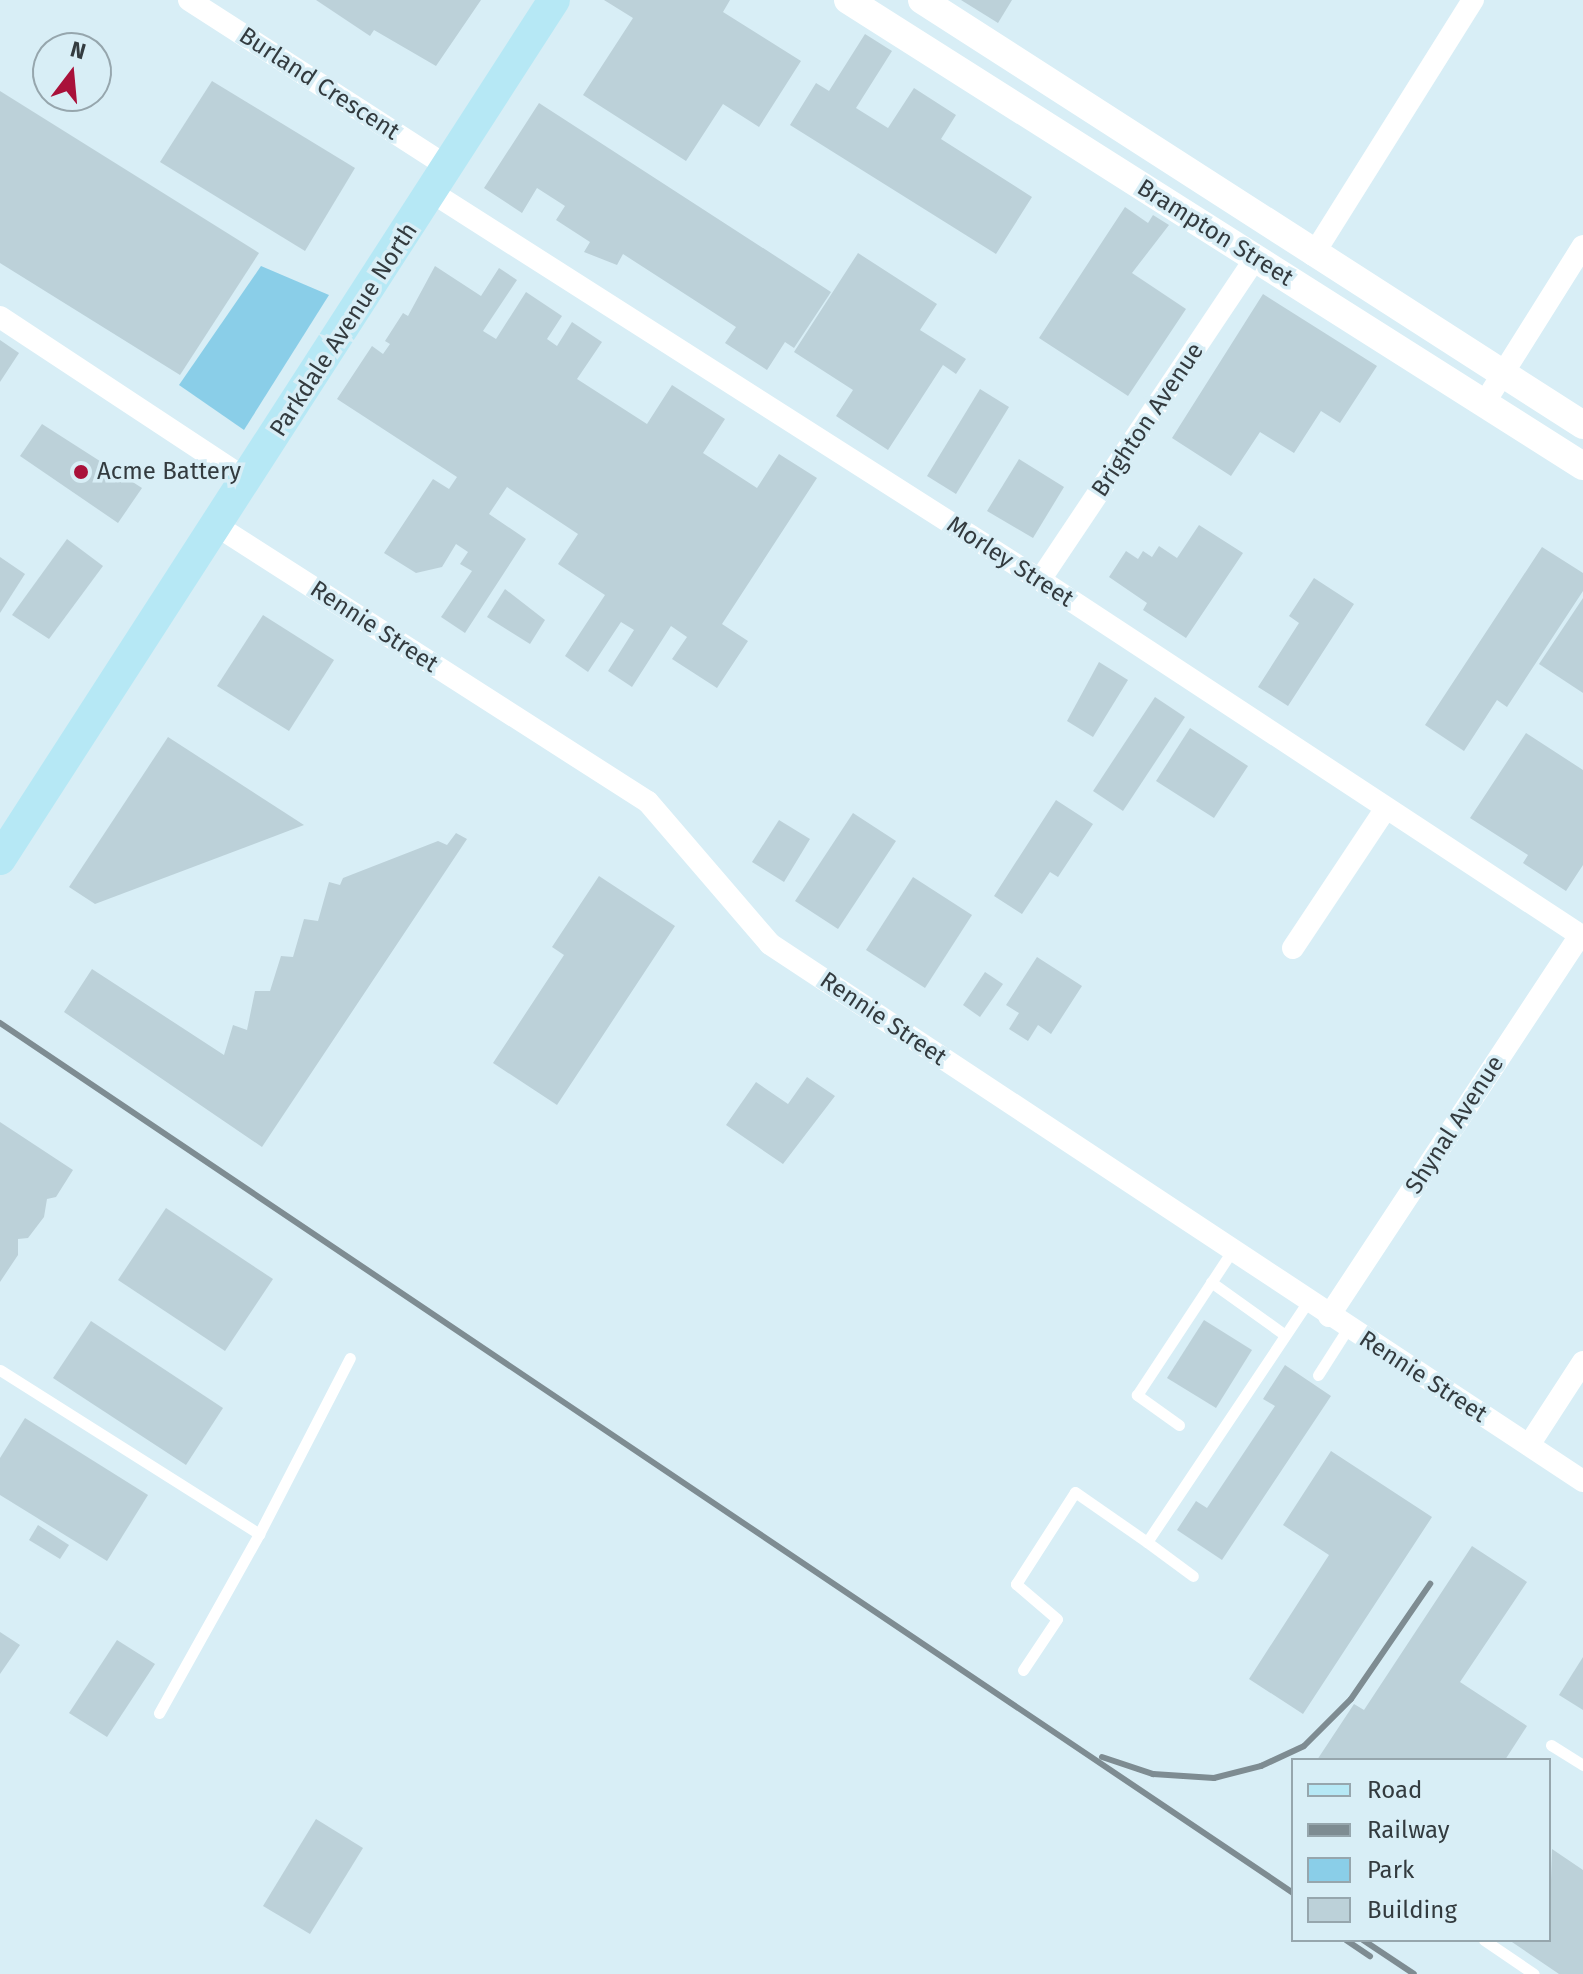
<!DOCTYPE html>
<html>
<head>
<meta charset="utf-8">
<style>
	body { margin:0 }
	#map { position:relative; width:1583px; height:1974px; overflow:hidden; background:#d8eef6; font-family:"Fira Sans",sans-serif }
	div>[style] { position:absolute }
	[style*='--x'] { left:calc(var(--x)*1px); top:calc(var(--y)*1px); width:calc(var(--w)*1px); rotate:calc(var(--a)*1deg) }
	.green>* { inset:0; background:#8acee8 }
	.building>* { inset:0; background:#bcd1d9 }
	.service>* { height:11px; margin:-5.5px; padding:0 5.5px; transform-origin:5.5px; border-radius:5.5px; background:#fff }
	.minor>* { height:22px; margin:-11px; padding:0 11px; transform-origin:11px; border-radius:11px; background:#fff }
	.tertiary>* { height:28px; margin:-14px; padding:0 14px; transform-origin:14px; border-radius:14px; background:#fff }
	.secondary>* { height:32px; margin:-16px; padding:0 16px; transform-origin:16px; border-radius:16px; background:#b6e8f5 }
	.rail>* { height:6px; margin:-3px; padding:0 3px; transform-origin:3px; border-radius:3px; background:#7e8c92 }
	.dots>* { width:22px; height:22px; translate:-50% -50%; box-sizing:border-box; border:4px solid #d8eef6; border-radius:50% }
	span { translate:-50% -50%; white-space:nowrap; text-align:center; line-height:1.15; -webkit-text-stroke:7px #d8eef6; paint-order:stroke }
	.street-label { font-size:24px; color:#333b3f }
	.poi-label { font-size:24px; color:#333b3f }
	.left { translate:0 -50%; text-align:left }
	.legend { position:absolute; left:1291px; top:1758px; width:260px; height:184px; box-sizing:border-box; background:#d8eef6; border:2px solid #96a6ad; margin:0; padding:10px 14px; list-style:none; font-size:24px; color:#333b3f }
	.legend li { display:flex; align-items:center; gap:16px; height:40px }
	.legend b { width:40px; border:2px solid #96a6ad }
	.north { position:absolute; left:32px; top:32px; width:80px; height:80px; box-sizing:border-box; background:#d8eef6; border:2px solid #96a6ad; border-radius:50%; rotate:16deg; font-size:22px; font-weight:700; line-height:32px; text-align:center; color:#333b3f }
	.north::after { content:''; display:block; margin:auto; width:28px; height:36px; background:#a9113a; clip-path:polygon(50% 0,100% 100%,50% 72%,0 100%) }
</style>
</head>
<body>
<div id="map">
	<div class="green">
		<div style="clip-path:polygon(261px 266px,329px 295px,244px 430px,179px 385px)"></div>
	</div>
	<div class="building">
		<div style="clip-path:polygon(316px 0,481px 0,436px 66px,374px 30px,370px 36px)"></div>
		<div style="clip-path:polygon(604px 0,730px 0,723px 12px,801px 61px,759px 127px,723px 104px,686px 161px,583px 95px,633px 18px)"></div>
		<div style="clip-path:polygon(961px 0,1012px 0,998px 23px)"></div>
		<div style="clip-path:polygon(865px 34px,892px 51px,856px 108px,888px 128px,914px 88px,956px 115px,941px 139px,1032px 197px,996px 254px,790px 125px,816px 83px,829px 91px)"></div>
		<div style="clip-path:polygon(212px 81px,355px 168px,305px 251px,160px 162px)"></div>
		<div style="clip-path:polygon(0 91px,259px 253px,180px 375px,0 263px)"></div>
		<div style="clip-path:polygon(539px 103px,831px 292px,794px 348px,785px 342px,767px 370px,725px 343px,736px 327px,623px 254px,617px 265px,584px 252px,590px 242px,556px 220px,565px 206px,537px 188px,522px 213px,484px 188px)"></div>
		<div style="clip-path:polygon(1125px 207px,1148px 223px,1153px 215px,1169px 225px,1132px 273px,1186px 309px,1128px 396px,1039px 338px)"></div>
		<div style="clip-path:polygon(858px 253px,937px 304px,920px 330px,966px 359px,956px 374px,943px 365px,888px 450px,836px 416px,853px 390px,794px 352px)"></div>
		<div style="clip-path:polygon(435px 266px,481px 296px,499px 268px,517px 280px,483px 331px,496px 339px,526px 292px,562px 316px,547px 339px,557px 346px,572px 322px,602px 342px,577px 379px,647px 424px,672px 385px,725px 419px,703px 453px,757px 488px,779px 454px,817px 478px,722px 624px,748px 641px,717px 688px,672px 659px,687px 637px,671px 626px,632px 687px,608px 671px,634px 630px,621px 622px,588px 672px,565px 656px,605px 595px,558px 564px,578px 534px,507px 487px,489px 514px,526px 539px,465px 633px,441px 617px,472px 571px,460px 564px,468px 552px,456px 544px,442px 567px,416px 573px,384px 553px,433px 479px,449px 489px,457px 477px,337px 399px,372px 346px,383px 354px,390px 344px,385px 341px,403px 313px,408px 316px)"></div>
		<div style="clip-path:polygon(1263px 294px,1377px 366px,1340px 423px,1321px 411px,1294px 453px,1260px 432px,1231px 476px,1172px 438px)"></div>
		<div style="clip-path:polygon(0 340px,19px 353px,0 382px)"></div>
		<div style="clip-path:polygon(980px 389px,1009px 407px,956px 494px,927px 476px)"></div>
		<div style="clip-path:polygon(42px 424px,142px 488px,118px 523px,20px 456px)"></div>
		<div style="clip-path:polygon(1019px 459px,1064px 487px,1033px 538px,987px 511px)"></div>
		<div style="clip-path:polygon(1199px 525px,1243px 553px,1186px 638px,1143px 610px,1147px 603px,1109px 577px,1126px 551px,1138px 559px,1143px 551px,1152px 557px,1159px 546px,1177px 558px)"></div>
		<div style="clip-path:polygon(67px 539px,103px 566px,49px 639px,12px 615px)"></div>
		<div style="clip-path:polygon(1542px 547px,1583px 573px,1583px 591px,1507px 707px,1497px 700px,1464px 751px,1425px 725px)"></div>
		<div style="clip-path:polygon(0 557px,25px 574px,0 613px)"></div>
		<div style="clip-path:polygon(1314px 578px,1354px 604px,1288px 706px,1258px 687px,1299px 623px,1289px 616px)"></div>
		<div style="clip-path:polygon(505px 589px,545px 620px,530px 644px,487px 617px)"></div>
		<div style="clip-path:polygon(1583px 598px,1583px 693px,1539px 664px)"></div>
		<div style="clip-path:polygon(263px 615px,334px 660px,289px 731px,217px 686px)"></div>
		<div style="clip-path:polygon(1099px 662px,1128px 680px,1093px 737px,1067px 721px)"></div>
		<div style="clip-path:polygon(1155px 697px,1185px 717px,1123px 811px,1093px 791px)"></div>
		<div style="clip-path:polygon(1190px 728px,1248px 766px,1214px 818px,1156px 781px)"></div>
		<div style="clip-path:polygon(1526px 733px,1583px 770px,1583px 865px,1566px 891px,1523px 863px,1528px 855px,1470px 818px)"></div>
		<div style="clip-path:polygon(168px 737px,304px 825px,95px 904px,69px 887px)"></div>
		<div style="clip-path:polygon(1056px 800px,1093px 824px,1058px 877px,1050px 872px,1022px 914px,994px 896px)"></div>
		<div style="clip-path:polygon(853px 813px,896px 841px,838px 929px,795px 901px)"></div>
		<div style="clip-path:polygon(779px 820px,810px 839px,784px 882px,752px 862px)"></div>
		<div style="clip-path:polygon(456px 833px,467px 839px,262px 1147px,64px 1012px,92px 969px,224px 1055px,233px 1025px,247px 1030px,255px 991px,270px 991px,281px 956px,293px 957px,304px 919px,318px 921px,329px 882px,340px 885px,343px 878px,438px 841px,447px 845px)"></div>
		<div style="clip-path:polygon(599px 876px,675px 926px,557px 1105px,493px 1063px,564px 955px,552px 947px)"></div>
		<div style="clip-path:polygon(913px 877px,972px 915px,925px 988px,866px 950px)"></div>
		<div style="clip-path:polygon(1037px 957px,1082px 986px,1051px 1034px,1038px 1025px,1028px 1041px,1009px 1029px,1019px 1013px,1006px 1005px)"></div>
		<div style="clip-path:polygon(985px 972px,1003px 984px,980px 1017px,963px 1005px)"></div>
		<div style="clip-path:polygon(807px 1077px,835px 1096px,783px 1164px,726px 1125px,756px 1082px,788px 1104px)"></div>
		<div style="clip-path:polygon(0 1122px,73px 1170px,56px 1197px,47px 1199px,44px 1217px,28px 1238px,18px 1239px,18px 1255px,0 1282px)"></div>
		<div style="clip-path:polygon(166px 1208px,273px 1279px,225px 1351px,118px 1280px)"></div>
		<div style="clip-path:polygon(1204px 1320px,1252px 1350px,1216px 1408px,1167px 1378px)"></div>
		<div style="clip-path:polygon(91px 1321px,223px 1408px,186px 1465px,53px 1378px)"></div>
		<div style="clip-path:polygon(1285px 1365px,1331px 1396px,1222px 1560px,1177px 1530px,1196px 1501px,1207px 1508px,1275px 1406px,1263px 1399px)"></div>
		<div style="clip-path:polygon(25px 1418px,148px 1495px,107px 1561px,0 1495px,0 1458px)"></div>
		<div style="clip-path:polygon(1331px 1451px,1432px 1517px,1303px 1714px,1249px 1679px,1329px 1555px,1283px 1525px)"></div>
		<div style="clip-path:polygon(38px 1525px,69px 1545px,60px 1559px,29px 1540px)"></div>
		<div style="clip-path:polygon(1472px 1546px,1527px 1582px,1460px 1682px,1527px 1726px,1505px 1760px,1317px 1760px,1354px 1704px,1364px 1710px)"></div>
		<div style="clip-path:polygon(0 1632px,20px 1645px,0 1674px)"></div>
		<div style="clip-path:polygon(117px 1640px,155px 1664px,107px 1737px,69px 1713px)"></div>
		<div style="clip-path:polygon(1583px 1657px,1583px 1710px,1559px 1695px)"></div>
		<div style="clip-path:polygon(316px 1819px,363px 1848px,310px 1934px,263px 1906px)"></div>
		<div style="clip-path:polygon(1552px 1849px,1583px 1870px,1583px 1974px,1559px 1974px,1509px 1940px,1549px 1940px)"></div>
	</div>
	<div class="service">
		<div style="--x:1211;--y:1282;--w:91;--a:35.6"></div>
		<div style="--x:0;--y:1370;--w:307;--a:32.3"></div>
		<div style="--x:259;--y:1534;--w:198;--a:-62.7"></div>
		<div style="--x:1318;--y:1375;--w:56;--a:-57.4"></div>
		<div style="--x:1179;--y:1425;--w:52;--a:-144.5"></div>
		<div style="--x:1137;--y:1395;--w:173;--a:-56.6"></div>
		<div style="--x:1147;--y:1542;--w:57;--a:36.5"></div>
		<div style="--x:1023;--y:1670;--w:61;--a:-56.3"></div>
		<div style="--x:1057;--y:1619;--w:54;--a:-139.5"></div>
		<div style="--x:1016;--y:1584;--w:109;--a:-57.3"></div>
		<div style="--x:1075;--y:1492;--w:88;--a:34.8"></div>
		<div style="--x:1147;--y:1542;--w:288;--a:-56.2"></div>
		<div style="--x:159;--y:1713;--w:205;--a:-60.8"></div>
		<div style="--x:1551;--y:1745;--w:38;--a:32"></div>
		<div style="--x:1484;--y:1940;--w:60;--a:34.2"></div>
	</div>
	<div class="minor">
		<div style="--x:189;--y:0;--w:310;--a:32.8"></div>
		<div style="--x:433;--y:193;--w:720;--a:32.52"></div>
		<div style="--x:1040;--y:580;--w:650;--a:33.32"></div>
		<div style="--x:1313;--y:255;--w:301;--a:-57.9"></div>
		<div style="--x:0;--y:317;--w:296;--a:33.4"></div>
		<div style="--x:1485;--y:402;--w:184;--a:-57.9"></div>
		<div style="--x:214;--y:524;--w:515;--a:32.64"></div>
		<div style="--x:648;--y:802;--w:187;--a:49.3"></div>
		<div style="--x:770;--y:944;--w:974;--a:33.45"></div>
		<div style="--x:1040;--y:580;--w:386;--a:-56.2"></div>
		<div style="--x:1293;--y:948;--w:168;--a:-56.4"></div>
		<div style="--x:1329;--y:1316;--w:456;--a:-56.6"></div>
		<div style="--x:1529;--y:1445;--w:99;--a:-57"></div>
	</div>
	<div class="tertiary">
		<div style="--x:848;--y:0;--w:870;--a:32.38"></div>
		<div style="--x:922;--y:0;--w:786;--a:32.74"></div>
	</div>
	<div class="secondary">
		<div style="--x:0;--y:859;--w:1022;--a:-57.18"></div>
	</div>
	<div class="rail">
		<div style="--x:0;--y:1023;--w:1558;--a:33.93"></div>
		<div style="--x:1102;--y:1757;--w:54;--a:18.4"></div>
		<div style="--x:1153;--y:1774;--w:61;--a:3.8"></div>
		<div style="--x:1214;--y:1778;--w:49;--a:-14.3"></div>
		<div style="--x:1261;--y:1766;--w:47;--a:-24.9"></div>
		<div style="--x:1304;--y:1746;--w:66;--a:-45"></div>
		<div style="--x:1351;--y:1699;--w:140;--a:-55.5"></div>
		<div style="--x:1346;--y:1940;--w:29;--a:34"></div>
		<div style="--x:1363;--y:1940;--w:61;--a:33.7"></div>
	</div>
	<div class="dots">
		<div style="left:81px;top:472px;background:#a9113a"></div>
	</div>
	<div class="street-label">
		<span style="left:319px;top:84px;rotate:33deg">Burland Crescent</span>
		<span style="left:1215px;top:233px;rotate:32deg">Brampton Street</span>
		<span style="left:344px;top:330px;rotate:-57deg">Parkdale Avenue North</span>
		<span style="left:1148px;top:420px;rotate:-56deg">Brighton Avenue</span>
		<span style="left:1010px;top:562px;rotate:33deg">Morley Street</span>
		<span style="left:374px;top:627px;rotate:33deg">Rennie Street</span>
		<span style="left:883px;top:1019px;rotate:34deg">Rennie Street</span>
		<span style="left:1455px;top:1125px;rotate:-57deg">Shynal Avenue</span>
		<span style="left:1423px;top:1377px;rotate:33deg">Rennie Street</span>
	</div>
	<div class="poi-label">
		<span class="left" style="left:97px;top:472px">Acme Battery</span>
	</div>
	<ul class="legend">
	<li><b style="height:10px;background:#b6e8f5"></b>Road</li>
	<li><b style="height:10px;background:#7e8c92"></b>Railway</li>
	<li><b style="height:22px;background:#8acee8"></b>Park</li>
	<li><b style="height:22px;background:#bcd1d9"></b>Building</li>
	</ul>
	<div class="north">N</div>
</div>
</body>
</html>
